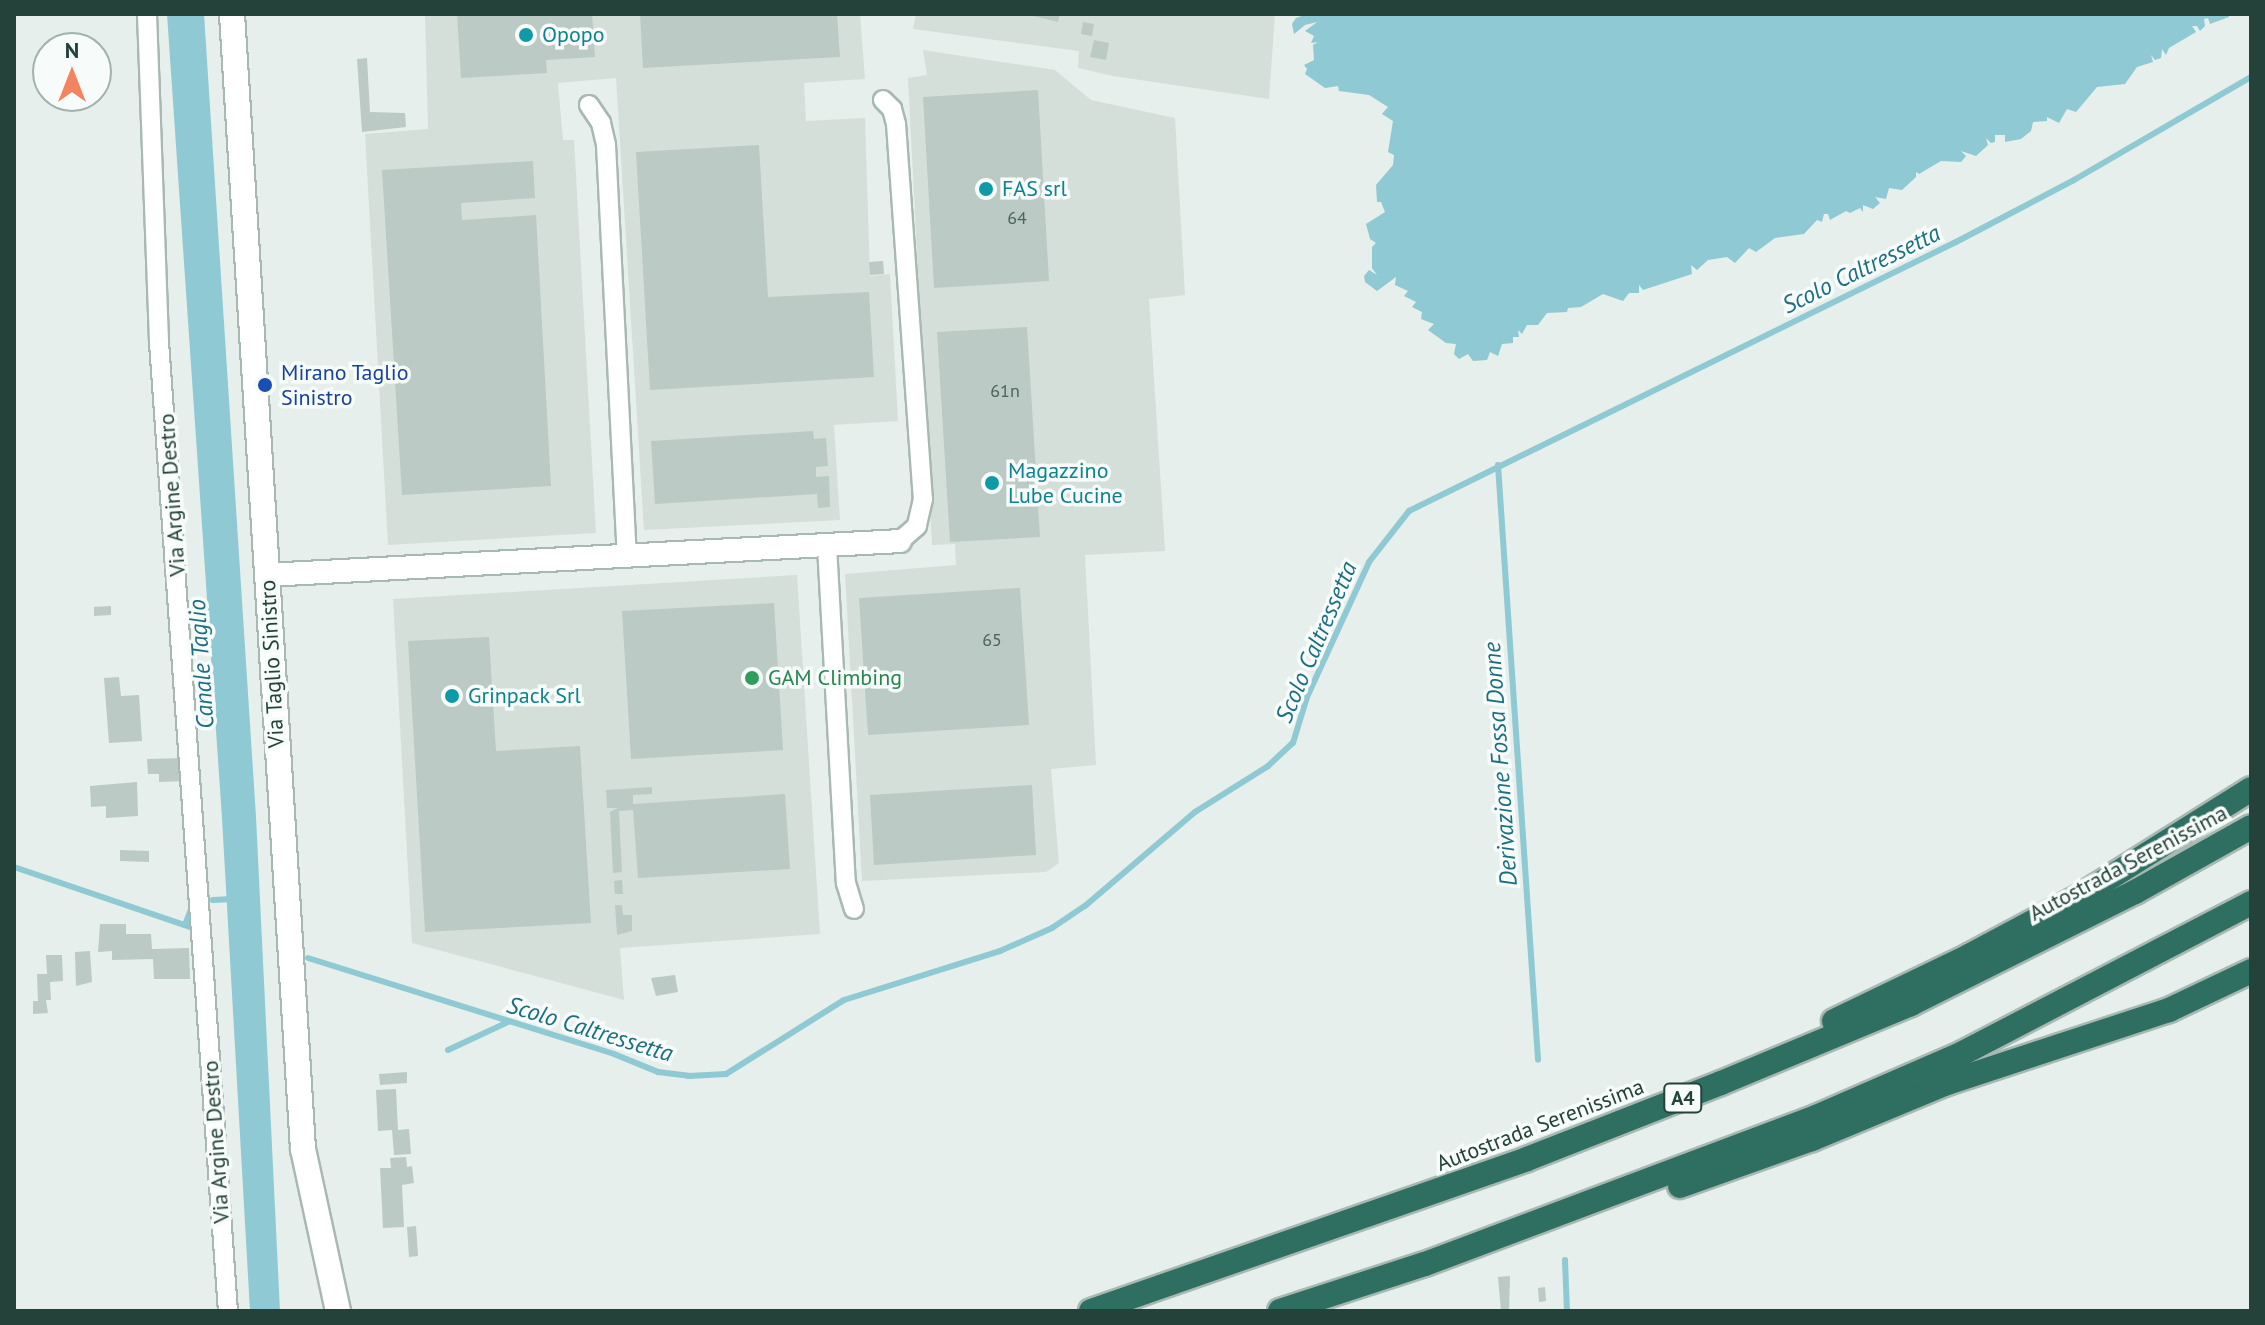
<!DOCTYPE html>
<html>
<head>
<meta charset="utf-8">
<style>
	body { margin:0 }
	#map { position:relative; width:2265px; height:1325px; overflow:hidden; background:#e6efeb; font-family:"PT Sans",sans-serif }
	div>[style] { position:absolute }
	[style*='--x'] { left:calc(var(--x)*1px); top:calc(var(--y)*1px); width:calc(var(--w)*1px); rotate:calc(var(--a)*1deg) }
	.built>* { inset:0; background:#d4dfda }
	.water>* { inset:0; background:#8ec9d4 }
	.stream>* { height:6px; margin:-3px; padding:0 3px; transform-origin:3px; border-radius:3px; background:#8ec9d4 }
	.building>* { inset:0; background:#bbcac4 }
	.roads { filter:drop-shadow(2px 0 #a8b8b2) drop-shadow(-2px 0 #a8b8b2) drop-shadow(0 2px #a8b8b2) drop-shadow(0 -2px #a8b8b2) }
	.minor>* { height:18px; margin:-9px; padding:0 9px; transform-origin:9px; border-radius:9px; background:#fff }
	.tertiary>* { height:22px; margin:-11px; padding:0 11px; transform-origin:11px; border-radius:11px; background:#fff }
	.secondary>* { height:24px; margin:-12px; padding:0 12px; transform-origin:12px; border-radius:12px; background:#fff }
	.motorway>* { height:24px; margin:-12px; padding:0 12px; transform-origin:12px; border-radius:12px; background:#2f6f62 }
	.dots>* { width:22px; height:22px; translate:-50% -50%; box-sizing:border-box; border:4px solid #f7fbf9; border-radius:50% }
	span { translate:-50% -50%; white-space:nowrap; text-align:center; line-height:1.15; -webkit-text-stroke:7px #f7fbf9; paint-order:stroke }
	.number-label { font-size:18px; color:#4a645c }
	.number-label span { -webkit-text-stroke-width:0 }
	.shield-label span { padding:2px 6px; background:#f7fbf9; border:2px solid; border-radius:6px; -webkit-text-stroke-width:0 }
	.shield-label { font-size:20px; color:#24423a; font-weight:700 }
	.culture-label { font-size:22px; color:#0d838f }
	.left { translate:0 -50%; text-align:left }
	.transit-label { font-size:22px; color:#164399 }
	.street-label { font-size:22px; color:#24423a }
	.leisure-label { font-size:22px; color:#27864d }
	.water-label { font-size:24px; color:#1c6f80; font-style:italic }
	.frame { position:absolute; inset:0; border:16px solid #24423a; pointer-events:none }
	.north { position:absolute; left:32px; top:32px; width:80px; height:80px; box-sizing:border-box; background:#f7fbf9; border:2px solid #a3b1ad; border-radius:50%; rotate:0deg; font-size:22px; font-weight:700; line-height:32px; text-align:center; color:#24423a }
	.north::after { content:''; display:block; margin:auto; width:28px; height:36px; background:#f4845f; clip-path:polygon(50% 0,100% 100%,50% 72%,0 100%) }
</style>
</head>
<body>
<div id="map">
	<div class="built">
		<div style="clip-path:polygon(425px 14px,860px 14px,865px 79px,804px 83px,806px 121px,865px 118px,870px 276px,890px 274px,898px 421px,834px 425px,840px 520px,644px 530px,616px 78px,558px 83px,563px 140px,574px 140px,596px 533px,388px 545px,365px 134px,428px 129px)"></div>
		<div style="clip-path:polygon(916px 14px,1275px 14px,1269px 99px,1113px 76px,1078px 68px,1079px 51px,913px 29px)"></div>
		<div style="clip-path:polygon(923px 50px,1055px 70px,1091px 100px,1175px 118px,1185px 295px,1149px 299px,1165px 551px,1085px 555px,1096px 765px,1051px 769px,1059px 863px,1046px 872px,862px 881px,845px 574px,956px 565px,955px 544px,932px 545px,908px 78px,927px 75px)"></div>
		<div style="clip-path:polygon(797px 575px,820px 934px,620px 948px,624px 1000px,412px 943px,393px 599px)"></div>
	</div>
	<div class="water">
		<div style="clip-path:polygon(167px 14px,204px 14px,256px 817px,280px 1311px,250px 1311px,222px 818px)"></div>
		<div style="clip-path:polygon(1307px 14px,2229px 14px,2229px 17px,2210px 24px,2208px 18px,2204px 19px,2205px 26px,2200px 31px,2197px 26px,2192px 26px,2196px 32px,2169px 48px,2166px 55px,2162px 49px,2161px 58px,2155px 60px,2151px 55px,2153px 62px,2137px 67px,2125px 84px,2097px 87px,2076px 112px,2067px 109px,2059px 123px,2047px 117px,2047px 121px,2033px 122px,2031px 131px,2021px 139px,2005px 142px,2005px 135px,1995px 135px,1995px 142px,1991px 143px,1986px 138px,1988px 145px,1976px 156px,1961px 151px,1966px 156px,1961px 162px,1941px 161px,1919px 174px,1916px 172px,1916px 177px,1902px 190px,1889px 188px,1886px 199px,1875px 197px,1880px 203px,1873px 209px,1863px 205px,1863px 212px,1860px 208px,1850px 213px,1846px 211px,1830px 220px,1828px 214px,1824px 214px,1822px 222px,1817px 220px,1804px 234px,1775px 238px,1756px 252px,1749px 248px,1735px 263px,1727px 257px,1708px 260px,1697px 270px,1691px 265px,1692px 274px,1643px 290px,1639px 285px,1639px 293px,1629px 293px,1623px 301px,1603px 294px,1581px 307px,1568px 308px,1567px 312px,1547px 313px,1538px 325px,1527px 325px,1522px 334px,1518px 330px,1519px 337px,1513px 337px,1513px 343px,1502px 344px,1498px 356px,1490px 352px,1487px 360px,1473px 361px,1468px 354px,1459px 359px,1454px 354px,1456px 344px,1446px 343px,1428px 330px,1434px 324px,1421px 319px,1422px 312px,1412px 307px,1416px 302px,1404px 296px,1408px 291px,1395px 285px,1396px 277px,1377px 291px,1365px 282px,1364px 276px,1369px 270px,1377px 275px,1372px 268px,1372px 247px,1376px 243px,1370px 239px,1366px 224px,1385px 212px,1381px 202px,1377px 202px,1376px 185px,1393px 165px,1394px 155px,1388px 152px,1393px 121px,1382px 114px,1388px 107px,1369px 95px,1339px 91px,1338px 86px,1325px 88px,1305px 74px,1307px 69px,1304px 65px,1314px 60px,1313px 45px,1318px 42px,1311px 43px,1314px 36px,1305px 31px,1317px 22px,1305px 25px,1294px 34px,1292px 24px,1296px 18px)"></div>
	</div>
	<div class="stream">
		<div style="--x:1498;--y:465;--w:596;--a:86.15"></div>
		<div style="--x:14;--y:867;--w:192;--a:18.8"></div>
		<div style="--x:213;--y:900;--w:20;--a:-3"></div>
		<div style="--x:185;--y:925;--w:25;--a:-69"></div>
		<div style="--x:308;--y:958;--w:321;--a:17.4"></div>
		<div style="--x:614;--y:1054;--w:48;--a:22.2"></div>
		<div style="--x:658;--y:1072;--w:31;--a:7"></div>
		<div style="--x:689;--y:1076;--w:37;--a:-3"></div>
		<div style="--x:726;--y:1074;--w:139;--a:-32.1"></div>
		<div style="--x:844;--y:1000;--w:164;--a:-17.4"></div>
		<div style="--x:1000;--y:951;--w:57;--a:-23.9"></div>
		<div style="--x:1052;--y:928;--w:40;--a:-34"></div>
		<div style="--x:1085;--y:906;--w:145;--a:-40.5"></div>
		<div style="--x:1195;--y:812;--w:86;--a:-32.2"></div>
		<div style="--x:1268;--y:766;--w:34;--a:-43"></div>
		<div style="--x:1293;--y:743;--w:48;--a:-73.1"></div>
		<div style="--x:1307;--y:697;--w:149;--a:-65.3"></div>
		<div style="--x:1369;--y:562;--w:65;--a:-51.9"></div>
		<div style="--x:1409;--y:511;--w:610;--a:-26.19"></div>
		<div style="--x:1956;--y:242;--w:133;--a:-27.7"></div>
		<div style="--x:2074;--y:180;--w:205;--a:-30.2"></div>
		<div style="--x:448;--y:1050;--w:66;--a:-25"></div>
		<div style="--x:1565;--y:1260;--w:51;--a:87.8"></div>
	</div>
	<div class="building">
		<div style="clip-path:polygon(457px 14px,592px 14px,595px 57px,546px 60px,547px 73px,461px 78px)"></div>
		<div style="clip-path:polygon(640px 14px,837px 14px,840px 57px,643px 68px)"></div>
		<div style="clip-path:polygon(1025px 14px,1060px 14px,1058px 22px)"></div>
		<div style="clip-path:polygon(1083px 22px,1094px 24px,1092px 36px,1081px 34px)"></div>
		<div style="clip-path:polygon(1094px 40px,1109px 43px,1106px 60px,1090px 57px)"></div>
		<div style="clip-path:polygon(367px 58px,370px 112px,405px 113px,406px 127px,362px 132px,357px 59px)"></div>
		<div style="clip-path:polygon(1038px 90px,1049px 281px,934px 288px,923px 97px)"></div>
		<div style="clip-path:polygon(759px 145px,768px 297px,869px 292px,874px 377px,650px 390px,636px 152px)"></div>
		<div style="clip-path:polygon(533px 161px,535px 198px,461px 203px,462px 220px,536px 215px,551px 486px,402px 495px,382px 170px)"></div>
		<div style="clip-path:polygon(883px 261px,884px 274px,870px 275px,869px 262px)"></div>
		<div style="clip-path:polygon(1027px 327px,1040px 537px,950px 542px,937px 332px)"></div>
		<div style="clip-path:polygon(813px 431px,814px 439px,826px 438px,828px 466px,816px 467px,816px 477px,829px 476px,830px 507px,818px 508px,817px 494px,655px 504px,651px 441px)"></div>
		<div style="clip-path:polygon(1020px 588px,1029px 725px,868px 735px,859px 598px)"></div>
		<div style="clip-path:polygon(774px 603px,783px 750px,631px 759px,622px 611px)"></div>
		<div style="clip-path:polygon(111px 606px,111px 615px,94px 616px,94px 607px)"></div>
		<div style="clip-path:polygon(489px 637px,496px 751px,580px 746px,591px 923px,425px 932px,408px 641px)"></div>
		<div style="clip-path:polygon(119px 677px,121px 696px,139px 695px,142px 741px,109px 743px,104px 678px)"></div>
		<div style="clip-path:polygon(185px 758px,186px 781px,159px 782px,159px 774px,148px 774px,147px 759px)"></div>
		<div style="clip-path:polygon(137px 782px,138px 816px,106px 818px,106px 806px,91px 807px,90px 786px)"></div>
		<div style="clip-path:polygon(1032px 785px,1036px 855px,874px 865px,870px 795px)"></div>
		<div style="clip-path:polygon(652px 787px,652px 794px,633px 795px,633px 804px,785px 794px,790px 869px,638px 878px,633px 810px,619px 811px,622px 872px,613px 873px,610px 812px,618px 808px,607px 808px,606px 790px)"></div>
		<div style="clip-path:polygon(120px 850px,149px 851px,149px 862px,120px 861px)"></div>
		<div style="clip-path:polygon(622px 880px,623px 894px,615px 894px,614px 881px)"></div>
		<div style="clip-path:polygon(615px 905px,622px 905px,623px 915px,632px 915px,632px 931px,617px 935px)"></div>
		<div style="clip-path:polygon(100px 924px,126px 924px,126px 934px,151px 934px,152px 949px,189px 948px,190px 979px,154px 979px,153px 959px,112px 960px,112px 951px,98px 952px)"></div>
		<div style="clip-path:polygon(90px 951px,92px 982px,76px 986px,75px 952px)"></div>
		<div style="clip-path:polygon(46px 955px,62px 955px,63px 981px,50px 982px,51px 1000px,46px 1000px,48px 1013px,33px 1014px,33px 1001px,38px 1001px,37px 974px,47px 974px)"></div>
		<div style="clip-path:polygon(675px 975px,678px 992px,656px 996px,651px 978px)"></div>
		<div style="clip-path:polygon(407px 1072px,407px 1083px,380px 1085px,379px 1074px)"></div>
		<div style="clip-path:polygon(396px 1089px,398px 1130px,409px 1129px,411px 1154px,394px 1155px,392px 1130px,378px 1131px,376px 1090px)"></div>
		<div style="clip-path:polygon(406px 1157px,407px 1167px,412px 1166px,414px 1183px,402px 1185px,404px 1227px,383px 1228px,380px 1168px,391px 1168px,390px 1158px)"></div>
		<div style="clip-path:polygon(416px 1226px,418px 1256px,409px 1257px,407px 1227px)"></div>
		<div style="clip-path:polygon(1510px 1276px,1509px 1311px,1501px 1311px,1498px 1277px)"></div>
		<div style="clip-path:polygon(1545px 1287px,1546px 1301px,1539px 1302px,1538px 1288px)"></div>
	</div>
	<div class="roads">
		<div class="minor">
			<div style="--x:147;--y:14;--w:328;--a:87.9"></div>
			<div style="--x:159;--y:342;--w:971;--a:85.93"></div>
			<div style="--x:883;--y:100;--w:13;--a:45"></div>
			<div style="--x:892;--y:109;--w:16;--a:75"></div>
			<div style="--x:896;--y:124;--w:376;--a:85.9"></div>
			<div style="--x:923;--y:499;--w:28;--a:103"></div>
			<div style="--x:917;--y:526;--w:23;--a:139"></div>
			<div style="--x:589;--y:105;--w:22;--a:56"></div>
			<div style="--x:601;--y:123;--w:23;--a:77"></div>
			<div style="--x:606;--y:145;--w:413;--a:87.1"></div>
			<div style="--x:827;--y:546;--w:338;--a:86.8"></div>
			<div style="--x:846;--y:883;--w:27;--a:73"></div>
		</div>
		<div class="tertiary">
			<div style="--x:267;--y:575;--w:634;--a:-3.07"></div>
		</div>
		<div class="secondary">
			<div style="--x:232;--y:14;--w:1137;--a:86.42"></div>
			<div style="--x:303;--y:1149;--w:166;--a:77.8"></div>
		</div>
		<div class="motorway">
			<div style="--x:1834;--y:1021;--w:150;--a:-25.7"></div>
			<div style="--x:1969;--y:956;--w:125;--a:-28.2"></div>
			<div style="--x:2079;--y:897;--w:203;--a:-32.1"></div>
			<div style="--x:1680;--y:1186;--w:140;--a:-19.6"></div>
			<div style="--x:1812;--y:1139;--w:146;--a:-22.5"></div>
			<div style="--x:1947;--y:1083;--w:234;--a:-18.2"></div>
			<div style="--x:2169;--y:1010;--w:91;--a:-25.4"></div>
			<div style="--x:1091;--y:1311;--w:462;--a:-19.2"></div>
			<div style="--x:1527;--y:1159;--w:208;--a:-21.4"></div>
			<div style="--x:1721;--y:1083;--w:206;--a:-22.6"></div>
			<div style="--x:1911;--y:1004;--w:250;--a:-26.6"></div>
			<div style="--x:2135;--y:892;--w:133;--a:-29.3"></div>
			<div style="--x:1280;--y:1311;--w:152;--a:-18"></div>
			<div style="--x:1425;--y:1264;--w:418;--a:-20.6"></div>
			<div style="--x:1816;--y:1117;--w:160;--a:-23.5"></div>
			<div style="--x:1963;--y:1053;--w:325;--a:-27.5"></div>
		</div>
	</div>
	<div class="dots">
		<div style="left:526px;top:35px;background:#0f9aa8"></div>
		<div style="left:986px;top:189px;background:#0f9aa8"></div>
		<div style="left:265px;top:385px;background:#1a4fb4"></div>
		<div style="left:992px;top:483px;background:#0f9aa8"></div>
		<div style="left:752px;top:678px;background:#2e9e5b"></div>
		<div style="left:452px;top:696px;background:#0f9aa8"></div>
	</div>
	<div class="number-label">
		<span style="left:1017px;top:218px">64</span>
		<span style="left:1005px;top:391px">61n</span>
		<span style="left:992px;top:640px">65</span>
	</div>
	<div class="shield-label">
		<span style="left:1683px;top:1098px">A4</span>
	</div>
	<div class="culture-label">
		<span class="left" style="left:542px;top:35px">Opopo</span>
		<span class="left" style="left:1002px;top:189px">FAS srl</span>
		<span class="left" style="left:1008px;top:483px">Magazzino<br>Lube Cucine</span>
		<span class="left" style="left:468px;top:696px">Grinpack Srl</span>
	</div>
	<div class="transit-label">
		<span class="left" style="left:281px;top:385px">Mirano Taglio<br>Sinistro</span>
	</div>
	<div class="street-label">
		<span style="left:172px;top:495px;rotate:-94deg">Via Argine Destro</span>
		<span style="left:272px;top:664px;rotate:-93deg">Via Taglio Sinistro</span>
		<span style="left:2128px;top:863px;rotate:-28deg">Autostrada Serenissima</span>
		<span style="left:1540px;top:1125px;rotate:-21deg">Autostrada Serenissima</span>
		<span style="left:216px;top:1142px;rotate:-94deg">Via Argine Destro</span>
	</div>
	<div class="leisure-label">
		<span class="left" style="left:768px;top:678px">GAM Climbing</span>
	</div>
	<div class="water-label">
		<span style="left:1861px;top:269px;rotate:-26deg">Scolo Caltressetta</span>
		<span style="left:1316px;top:642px;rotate:-67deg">Scolo Caltressetta</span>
		<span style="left:201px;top:664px;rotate:-94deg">Canale Taglio</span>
		<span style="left:1500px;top:764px;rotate:-94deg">Derivazione Fossa Donne</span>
		<span style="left:590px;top:1029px;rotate:17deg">Scolo Caltressetta</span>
	</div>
	<div class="frame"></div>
	<div class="north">N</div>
</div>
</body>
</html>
